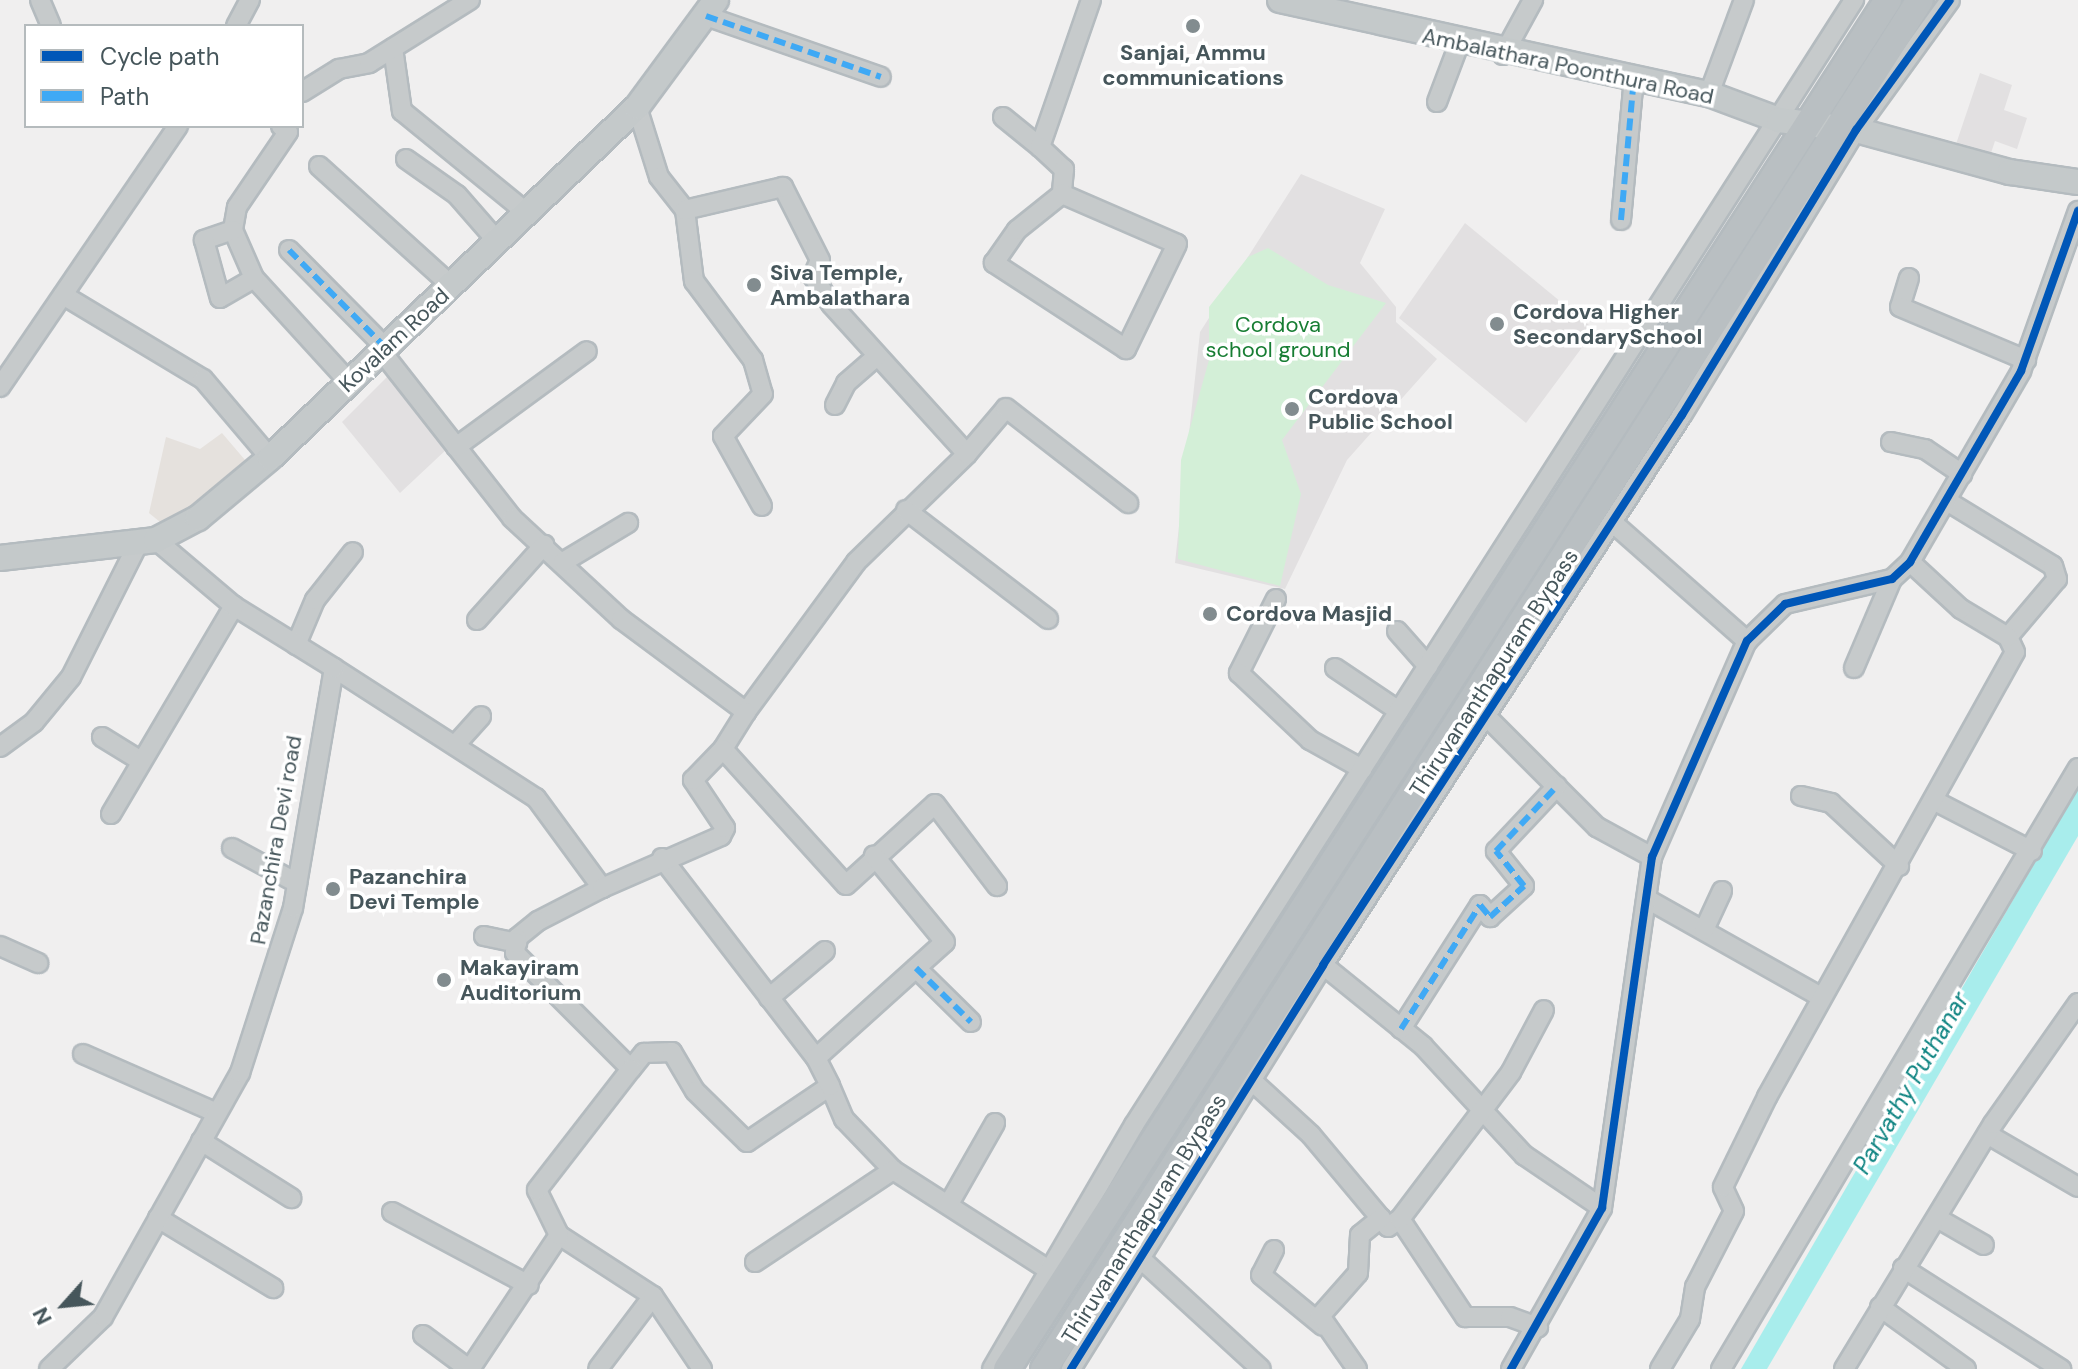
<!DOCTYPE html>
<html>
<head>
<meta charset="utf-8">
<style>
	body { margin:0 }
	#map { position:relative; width:2078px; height:1369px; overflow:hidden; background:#f0efef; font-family:"DM Sans",sans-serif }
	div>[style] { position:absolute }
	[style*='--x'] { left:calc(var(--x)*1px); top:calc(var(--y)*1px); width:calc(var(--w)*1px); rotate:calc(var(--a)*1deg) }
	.commercial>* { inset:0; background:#e5e1dd }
	.education>* { inset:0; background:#e2e0e1 }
	.green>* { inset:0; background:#d3efd7 }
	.water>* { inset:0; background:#a8edec }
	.roads { filter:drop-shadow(2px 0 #b4bbbf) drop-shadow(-2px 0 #b4bbbf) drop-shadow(0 2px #b4bbbf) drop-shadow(0 -2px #b4bbbf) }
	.minor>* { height:18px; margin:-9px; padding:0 9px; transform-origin:9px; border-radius:9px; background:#c6cacb }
	.major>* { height:24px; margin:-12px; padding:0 12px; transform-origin:12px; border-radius:12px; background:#c4c9ca }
	.highway>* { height:26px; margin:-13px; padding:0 13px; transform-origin:13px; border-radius:13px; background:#b9bfc2 }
	.quiet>* { height:6px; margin-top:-3px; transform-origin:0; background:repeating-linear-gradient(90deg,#3fa9f5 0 12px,transparent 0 18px) }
	.cycleway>* { height:8px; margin:-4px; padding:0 4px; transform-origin:4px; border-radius:4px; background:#0057b8 }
	.dots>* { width:22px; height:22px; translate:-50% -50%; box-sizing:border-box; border:4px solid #fff; border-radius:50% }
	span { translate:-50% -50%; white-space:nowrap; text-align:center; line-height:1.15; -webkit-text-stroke:7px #fff; paint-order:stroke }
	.poi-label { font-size:22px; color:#46565b; font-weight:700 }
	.left { translate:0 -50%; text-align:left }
	.street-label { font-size:22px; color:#46565b }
	.park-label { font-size:22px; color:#177d33 }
	.water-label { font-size:24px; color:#0d8381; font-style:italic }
	.legend { position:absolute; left:24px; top:24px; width:280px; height:104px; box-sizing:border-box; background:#fff; border:2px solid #b5bbbd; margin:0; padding:10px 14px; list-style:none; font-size:24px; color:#46565b }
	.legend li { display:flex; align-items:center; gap:16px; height:40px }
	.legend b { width:40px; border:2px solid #b5bbbd }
	.north { position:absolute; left:24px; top:1265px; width:80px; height:80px; -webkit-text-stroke:6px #fff; paint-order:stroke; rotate:243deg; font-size:22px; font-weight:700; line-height:32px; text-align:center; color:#46565b }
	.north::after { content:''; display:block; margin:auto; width:28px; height:36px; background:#46565b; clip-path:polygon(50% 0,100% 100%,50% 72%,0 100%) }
</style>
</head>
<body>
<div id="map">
	<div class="commercial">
		<div style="clip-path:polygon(222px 433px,251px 467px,165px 526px,149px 513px,166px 437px,200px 449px)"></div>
	</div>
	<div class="education">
		<div style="clip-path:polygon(1980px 73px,2012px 85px,2004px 110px,2027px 118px,2017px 149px,1995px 141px,1987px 165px,1953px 153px)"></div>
		<div style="clip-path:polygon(1301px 174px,1385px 209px,1360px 263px,1396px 307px,1396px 322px,1437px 359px,1347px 460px,1285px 589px,1175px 563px,1200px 332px)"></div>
		<div style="clip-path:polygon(1465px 223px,1595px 330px,1526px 423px,1399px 318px)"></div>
		<div style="clip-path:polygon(391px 373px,448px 448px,400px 493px,342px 422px)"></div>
	</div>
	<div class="green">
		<div style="clip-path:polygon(1268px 248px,1328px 285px,1386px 303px,1282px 440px,1301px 494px,1280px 586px,1178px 559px,1181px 460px,1209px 360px,1209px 307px,1248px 257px)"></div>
	</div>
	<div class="water">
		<div style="clip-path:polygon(2078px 788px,2078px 836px,1767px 1369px,1741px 1369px)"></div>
	</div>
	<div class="roads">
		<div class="minor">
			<div style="--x:40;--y:0;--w:28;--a:67"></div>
			<div style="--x:706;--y:16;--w:185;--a:19.2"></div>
			<div style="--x:236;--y:26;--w:30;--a:-62"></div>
			<div style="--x:393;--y:48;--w:64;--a:81.9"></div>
			<div style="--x:402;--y:111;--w:161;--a:39.2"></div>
			<div style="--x:1503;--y:55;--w:63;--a:-61.4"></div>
			<div style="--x:302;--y:92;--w:44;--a:-31.9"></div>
			<div style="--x:339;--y:69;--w:31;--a:-11"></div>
			<div style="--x:369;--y:63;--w:119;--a:-32"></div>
			<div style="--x:1709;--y:94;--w:100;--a:-69.6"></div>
			<div style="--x:1437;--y:102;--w:62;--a:-69.2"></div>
			<div style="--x:637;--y:107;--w:73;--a:72.6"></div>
			<div style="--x:659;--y:177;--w:42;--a:51.8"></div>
			<div style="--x:685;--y:210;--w:72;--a:82.8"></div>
			<div style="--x:694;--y:281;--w:99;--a:53.2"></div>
			<div style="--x:753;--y:360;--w:35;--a:74"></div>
			<div style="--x:763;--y:394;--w:58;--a:133.6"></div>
			<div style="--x:723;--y:436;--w:80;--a:60.9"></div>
			<div style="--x:1003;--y:117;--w:48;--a:39"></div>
			<div style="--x:1040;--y:147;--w:156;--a:-70.9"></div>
			<div style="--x:281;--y:126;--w:9;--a:41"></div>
			<div style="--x:288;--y:132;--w:91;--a:124.2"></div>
			<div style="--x:237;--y:207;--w:23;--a:100"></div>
			<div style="--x:233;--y:230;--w:52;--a:66.4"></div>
			<div style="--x:254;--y:278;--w:141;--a:47.6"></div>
			<div style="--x:1040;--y:147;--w:33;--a:43"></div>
			<div style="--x:1064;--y:169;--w:25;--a:95"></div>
			<div style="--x:1062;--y:194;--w:125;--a:23.5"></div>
			<div style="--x:1177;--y:244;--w:117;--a:115.9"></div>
			<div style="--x:1126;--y:349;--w:158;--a:-146.9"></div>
			<div style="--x:994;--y:263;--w:40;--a:-55.1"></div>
			<div style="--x:1017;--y:230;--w:58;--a:-38.7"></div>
			<div style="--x:406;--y:159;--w:62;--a:35.2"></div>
			<div style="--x:457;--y:195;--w:62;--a:48.9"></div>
			<div style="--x:319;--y:166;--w:179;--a:42.1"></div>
			<div style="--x:1621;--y:220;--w:144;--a:-84.8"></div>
			<div style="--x:233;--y:230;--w:31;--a:161"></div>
			<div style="--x:204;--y:240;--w:60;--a:74.6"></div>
			<div style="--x:220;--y:298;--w:39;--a:-30"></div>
			<div style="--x:289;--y:250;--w:138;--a:45.3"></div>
			<div style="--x:1909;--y:278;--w:30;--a:107"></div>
			<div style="--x:1900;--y:307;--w:137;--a:22.8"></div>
			<div style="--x:63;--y:295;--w:163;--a:31"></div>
			<div style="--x:203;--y:379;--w:104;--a:49.7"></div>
			<div style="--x:382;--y:352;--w:211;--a:51.9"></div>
			<div style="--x:512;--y:518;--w:149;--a:42.8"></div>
			<div style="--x:621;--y:619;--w:156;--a:36.6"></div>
			<div style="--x:746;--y:712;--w:186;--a:-53.7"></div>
			<div style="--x:856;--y:562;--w:155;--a:-44.2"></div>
			<div style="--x:967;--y:454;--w:202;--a:-132.2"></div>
			<div style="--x:831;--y:304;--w:33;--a:-123"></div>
			<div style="--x:813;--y:276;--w:17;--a:-66"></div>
			<div style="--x:820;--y:260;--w:82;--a:-116.9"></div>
			<div style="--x:783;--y:187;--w:101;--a:166.8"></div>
			<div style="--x:0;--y:387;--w:316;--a:-55.7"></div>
			<div style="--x:835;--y:405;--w:25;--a:-63"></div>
			<div style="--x:846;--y:383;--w:40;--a:-41"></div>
			<div style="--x:1891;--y:442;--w:35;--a:12"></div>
			<div style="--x:1925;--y:449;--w:45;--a:34"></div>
			<div style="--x:456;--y:447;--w:162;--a:-36.2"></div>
			<div style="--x:967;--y:454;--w:60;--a:-49.7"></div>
			<div style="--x:1006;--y:408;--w:155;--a:37.9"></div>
			<div style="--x:1947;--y:501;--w:124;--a:31.5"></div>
			<div style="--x:2053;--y:566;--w:14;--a:73"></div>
			<div style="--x:2057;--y:579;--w:76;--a:130.2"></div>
			<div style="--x:906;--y:510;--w:179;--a:37.5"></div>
			<div style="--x:1613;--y:523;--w:179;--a:41.4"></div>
			<div style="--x:563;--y:562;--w:76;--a:-31"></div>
			<div style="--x:1276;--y:599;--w:83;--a:116.6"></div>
			<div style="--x:1239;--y:673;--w:98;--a:43.3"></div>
			<div style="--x:1310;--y:740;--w:60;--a:29.1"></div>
			<div style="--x:477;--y:620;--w:101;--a:-48.2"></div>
			<div style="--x:1397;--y:631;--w:47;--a:48.5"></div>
			<div style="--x:296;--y:645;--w:49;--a:-67.1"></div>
			<div style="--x:315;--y:600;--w:61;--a:-51.6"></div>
			<div style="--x:334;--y:668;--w:240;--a:32.8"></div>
			<div style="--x:536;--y:798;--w:112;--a:53.7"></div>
			<div style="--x:602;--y:888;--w:72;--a:152.7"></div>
			<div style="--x:538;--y:921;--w:27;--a:141"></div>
			<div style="--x:517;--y:938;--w:15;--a:98"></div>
			<div style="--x:515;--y:953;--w:164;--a:45"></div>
			<div style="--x:631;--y:1069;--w:21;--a:-51"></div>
			<div style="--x:644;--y:1053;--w:28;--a:-2"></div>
			<div style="--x:672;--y:1052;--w:45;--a:59.5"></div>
			<div style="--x:695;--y:1091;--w:73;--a:44.4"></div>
			<div style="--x:747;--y:1142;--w:100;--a:-34"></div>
			<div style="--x:830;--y:1086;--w:36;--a:67"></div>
			<div style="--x:844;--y:1119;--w:71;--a:46.1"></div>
			<div style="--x:893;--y:1170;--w:189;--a:32.7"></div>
			<div style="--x:1335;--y:668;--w:77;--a:33.9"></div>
			<div style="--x:1854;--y:668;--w:97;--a:-66.9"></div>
			<div style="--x:746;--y:712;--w:44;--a:121.9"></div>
			<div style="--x:723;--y:749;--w:183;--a:47.9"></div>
			<div style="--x:846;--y:885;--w:120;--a:-42.3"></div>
			<div style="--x:935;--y:804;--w:103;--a:52.9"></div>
			<div style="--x:1486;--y:716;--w:157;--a:45"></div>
			<div style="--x:1597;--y:827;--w:63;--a:28.6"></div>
			<div style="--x:102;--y:737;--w:46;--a:31.6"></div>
			<div style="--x:457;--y:743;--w:36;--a:-48"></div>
			<div style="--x:0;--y:747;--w:42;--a:-36.3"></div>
			<div style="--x:34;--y:722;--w:58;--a:-50.6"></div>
			<div style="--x:71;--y:677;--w:151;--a:-63.3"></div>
			<div style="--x:1801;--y:796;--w:31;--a:13"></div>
			<div style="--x:1831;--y:803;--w:93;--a:42.8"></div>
			<div style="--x:1935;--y:801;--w:109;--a:27.3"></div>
			<div style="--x:111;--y:814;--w:242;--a:-59.4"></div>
			<div style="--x:232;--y:848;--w:74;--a:28.3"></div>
			<div style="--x:662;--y:858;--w:252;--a:52.4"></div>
			<div style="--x:816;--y:1058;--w:31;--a:63"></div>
			<div style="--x:602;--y:888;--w:130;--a:-23.6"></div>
			<div style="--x:721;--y:836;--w:9;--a:-63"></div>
			<div style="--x:725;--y:828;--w:58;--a:-123.7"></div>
			<div style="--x:693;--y:780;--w:43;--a:-45.9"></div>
			<div style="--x:1647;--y:899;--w:197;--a:29.4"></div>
			<div style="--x:1704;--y:930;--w:43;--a:-65.2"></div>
			<div style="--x:484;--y:936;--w:34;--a:12"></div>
			<div style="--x:0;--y:946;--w:42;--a:24.1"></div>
			<div style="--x:1323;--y:965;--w:129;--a:39"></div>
			<div style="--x:1423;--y:1046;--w:149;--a:47.2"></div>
			<div style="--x:1524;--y:1155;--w:94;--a:34.2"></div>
			<div style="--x:916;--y:968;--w:77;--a:44.5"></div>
			<div style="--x:769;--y:998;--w:73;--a:-40"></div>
			<div style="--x:1401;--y:1029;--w:147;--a:-57.5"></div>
			<div style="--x:1480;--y:905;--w:16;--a:50"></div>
			<div style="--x:1490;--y:917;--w:46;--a:-42.4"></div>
			<div style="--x:1524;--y:886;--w:45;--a:-128.7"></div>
			<div style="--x:1496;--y:851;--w:89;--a:-46.8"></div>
			<div style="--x:83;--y:1054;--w:146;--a:23.8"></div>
			<div style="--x:816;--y:1058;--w:173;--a:-42"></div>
			<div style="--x:945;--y:942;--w:112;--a:-129.5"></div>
			<div style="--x:1251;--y:1080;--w:81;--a:42.5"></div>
			<div style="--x:1311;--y:1135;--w:120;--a:50.1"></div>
			<div style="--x:1388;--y:1227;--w:14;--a:-34"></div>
			<div style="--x:1400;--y:1219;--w:118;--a:56.4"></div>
			<div style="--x:1465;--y:1317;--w:45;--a:0"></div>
			<div style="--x:1510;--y:1317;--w:30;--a:20"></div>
			<div style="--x:1987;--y:1134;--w:105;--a:30.2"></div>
			<div style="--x:201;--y:1141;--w:107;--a:32.3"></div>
			<div style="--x:950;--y:1202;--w:91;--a:-60.3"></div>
			<div style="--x:392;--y:1212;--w:155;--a:28.1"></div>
			<div style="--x:158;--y:1218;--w:135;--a:31.3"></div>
			<div style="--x:1937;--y:1218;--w:54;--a:29.9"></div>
			<div style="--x:1400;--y:1219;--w:184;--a:-52.9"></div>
			<div style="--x:1511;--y:1072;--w:70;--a:-62"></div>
			<div style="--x:559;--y:1235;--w:112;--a:33"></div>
			<div style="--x:653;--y:1296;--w:91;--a:127"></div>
			<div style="--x:1274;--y:1250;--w:28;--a:117"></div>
			<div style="--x:1261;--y:1275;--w:80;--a:39.4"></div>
			<div style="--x:1142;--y:1260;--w:161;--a:42.5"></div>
			<div style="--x:755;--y:1262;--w:166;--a:-33.7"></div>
			<div style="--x:1903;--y:1268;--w:188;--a:32.6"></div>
			<div style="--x:653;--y:1296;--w:88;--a:56.1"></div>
			<div style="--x:1880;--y:1307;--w:106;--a:35.8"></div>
			<div style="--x:423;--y:1335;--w:57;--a:36.5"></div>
			<div style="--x:49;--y:1369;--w:75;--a:-43.9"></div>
			<div style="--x:103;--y:1317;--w:280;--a:-60.7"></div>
			<div style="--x:240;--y:1073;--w:173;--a:-72.2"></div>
			<div style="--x:293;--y:908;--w:243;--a:-80.3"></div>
			<div style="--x:334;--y:668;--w:118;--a:-148.2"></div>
			<div style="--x:234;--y:606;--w:102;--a:-139.8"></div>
			<div style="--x:470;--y:1369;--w:161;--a:-56.4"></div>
			<div style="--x:559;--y:1235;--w:50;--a:-116.1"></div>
			<div style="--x:537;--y:1190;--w:153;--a:-52.2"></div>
			<div style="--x:992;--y:1369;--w:282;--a:-59.8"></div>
			<div style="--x:1134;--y:1125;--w:1336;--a:-57.38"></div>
			<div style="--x:1071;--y:1369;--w:476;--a:-58"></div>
			<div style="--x:1323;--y:965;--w:657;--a:-56.87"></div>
			<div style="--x:1682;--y:415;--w:334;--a:-58.6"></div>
			<div style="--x:1856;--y:130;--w:160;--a:-54.1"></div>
			<div style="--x:1357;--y:1369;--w:65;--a:-124.9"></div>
			<div style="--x:1320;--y:1316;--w:57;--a:-48.5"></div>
			<div style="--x:1358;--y:1273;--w:38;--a:-87"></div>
			<div style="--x:1360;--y:1235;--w:27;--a:-39"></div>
			<div style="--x:1511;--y:1369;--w:185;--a:-60.5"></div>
			<div style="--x:1602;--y:1208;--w:355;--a:-81.9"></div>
			<div style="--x:1652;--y:857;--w:236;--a:-66.3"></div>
			<div style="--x:1747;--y:641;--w:53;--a:-44.2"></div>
			<div style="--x:1785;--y:604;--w:110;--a:-13.2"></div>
			<div style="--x:1892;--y:579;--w:25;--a:-43"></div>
			<div style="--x:1910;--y:562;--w:221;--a:-59.8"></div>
			<div style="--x:2021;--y:371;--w:170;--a:-70.4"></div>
			<div style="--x:1660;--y:1369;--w:58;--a:-59"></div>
			<div style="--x:1690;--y:1319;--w:32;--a:-81"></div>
			<div style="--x:1695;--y:1287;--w:85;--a:-62.8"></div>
			<div style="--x:1734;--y:1211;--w:26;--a:-115"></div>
			<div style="--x:1723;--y:1187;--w:100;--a:-63.9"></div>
			<div style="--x:1767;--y:1097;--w:509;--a:-60.87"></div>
			<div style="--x:2015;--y:652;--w:17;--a:-115"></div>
			<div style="--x:2008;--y:637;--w:55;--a:-149.2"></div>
			<div style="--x:1961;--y:609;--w:69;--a:-137.3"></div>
			<div style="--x:1721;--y:1369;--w:699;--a:-59.29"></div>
			<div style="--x:1844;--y:1369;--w:287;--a:-58.7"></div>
			<div style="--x:1993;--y:1124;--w:148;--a:-54.9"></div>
		</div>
		<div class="major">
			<div style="--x:1280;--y:0;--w:439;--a:12.4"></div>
			<div style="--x:1709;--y:94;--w:75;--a:20.4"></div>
			<div style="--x:1779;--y:120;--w:78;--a:7.4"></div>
			<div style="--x:1856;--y:130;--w:160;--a:15.3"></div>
			<div style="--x:2010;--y:172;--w:69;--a:8.4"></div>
			<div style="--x:0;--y:558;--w:157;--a:-6.6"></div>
			<div style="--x:156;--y:540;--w:47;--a:-27.6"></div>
			<div style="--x:198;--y:518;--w:94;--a:-39.8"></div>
			<div style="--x:270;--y:458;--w:508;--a:-43.72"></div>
			<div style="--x:637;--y:107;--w:133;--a:-53.6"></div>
		</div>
		<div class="highway">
			<div style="--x:1007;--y:1369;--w:1628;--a:-57.24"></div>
			<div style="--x:1044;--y:1369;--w:1625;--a:-57.39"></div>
		</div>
	</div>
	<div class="quiet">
		<div style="--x:706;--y:16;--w:185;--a:19.2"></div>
		<div style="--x:1621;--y:220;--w:144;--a:-84.8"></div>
		<div style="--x:289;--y:250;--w:138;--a:45.3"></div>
		<div style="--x:916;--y:968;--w:77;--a:44.5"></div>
		<div style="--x:1401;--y:1029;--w:147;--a:-57.5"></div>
		<div style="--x:1480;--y:905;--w:16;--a:50"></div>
		<div style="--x:1490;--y:917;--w:46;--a:-42.4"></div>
		<div style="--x:1524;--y:886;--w:45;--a:-128.7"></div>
		<div style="--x:1496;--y:851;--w:89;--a:-46.8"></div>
	</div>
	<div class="cycleway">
		<div style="--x:1071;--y:1369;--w:476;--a:-58"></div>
		<div style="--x:1323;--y:965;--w:657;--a:-56.87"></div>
		<div style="--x:1682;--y:415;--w:334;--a:-58.6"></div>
		<div style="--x:1856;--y:130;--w:160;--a:-54.1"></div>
		<div style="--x:1511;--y:1369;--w:185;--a:-60.5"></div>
		<div style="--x:1602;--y:1208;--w:355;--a:-81.9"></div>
		<div style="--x:1652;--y:857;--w:236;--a:-66.3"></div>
		<div style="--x:1747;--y:641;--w:53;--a:-44.2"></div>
		<div style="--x:1785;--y:604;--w:110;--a:-13.2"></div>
		<div style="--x:1892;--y:579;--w:25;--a:-43"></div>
		<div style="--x:1910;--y:562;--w:221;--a:-59.8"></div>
		<div style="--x:2021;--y:371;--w:170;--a:-70.4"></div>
	</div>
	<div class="dots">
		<div style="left:1193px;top:26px;background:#828c8f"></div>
		<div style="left:754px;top:285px;background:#828c8f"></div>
		<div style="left:1497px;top:324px;background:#828c8f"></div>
		<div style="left:1292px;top:409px;background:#828c8f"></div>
		<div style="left:1210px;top:614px;background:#828c8f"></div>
		<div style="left:333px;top:889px;background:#828c8f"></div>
		<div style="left:444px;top:980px;background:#828c8f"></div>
	</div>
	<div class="poi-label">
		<span style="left:1193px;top:65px">Sanjai, Ammu<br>communications</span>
		<span class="left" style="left:770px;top:285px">Siva Temple,<br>Ambalathara</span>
		<span class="left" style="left:1513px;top:324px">Cordova Higher<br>SecondarySchool</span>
		<span class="left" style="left:1308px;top:409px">Cordova<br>Public School</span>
		<span class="left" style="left:1226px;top:614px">Cordova Masjid</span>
		<span class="left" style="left:349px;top:889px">Pazanchira<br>Devi Temple</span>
		<span class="left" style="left:460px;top:980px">Makayiram<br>Auditorium</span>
	</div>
	<div class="street-label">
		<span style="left:1568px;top:66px;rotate:12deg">Ambalathara Poonthura Road</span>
		<span style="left:394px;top:340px;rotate:-43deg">Kovalam Road</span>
		<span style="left:1494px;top:673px;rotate:-57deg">Thiruvananthapuram Bypass</span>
		<span style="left:276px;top:840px;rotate:-80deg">Pazanchira Devi road</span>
		<span style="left:1144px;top:1219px;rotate:-58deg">Thiruvananthapuram Bypass</span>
	</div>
	<div class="park-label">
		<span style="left:1278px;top:337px">Cordova<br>school ground</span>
	</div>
	<div class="water-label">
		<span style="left:1911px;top:1083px;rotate:-60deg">Parvathy Puthanar</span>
	</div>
	<ul class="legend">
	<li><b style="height:10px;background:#0057b8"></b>Cycle path</li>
	<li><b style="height:10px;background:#3fa9f5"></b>Path</li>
	</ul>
	<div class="north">N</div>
</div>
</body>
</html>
